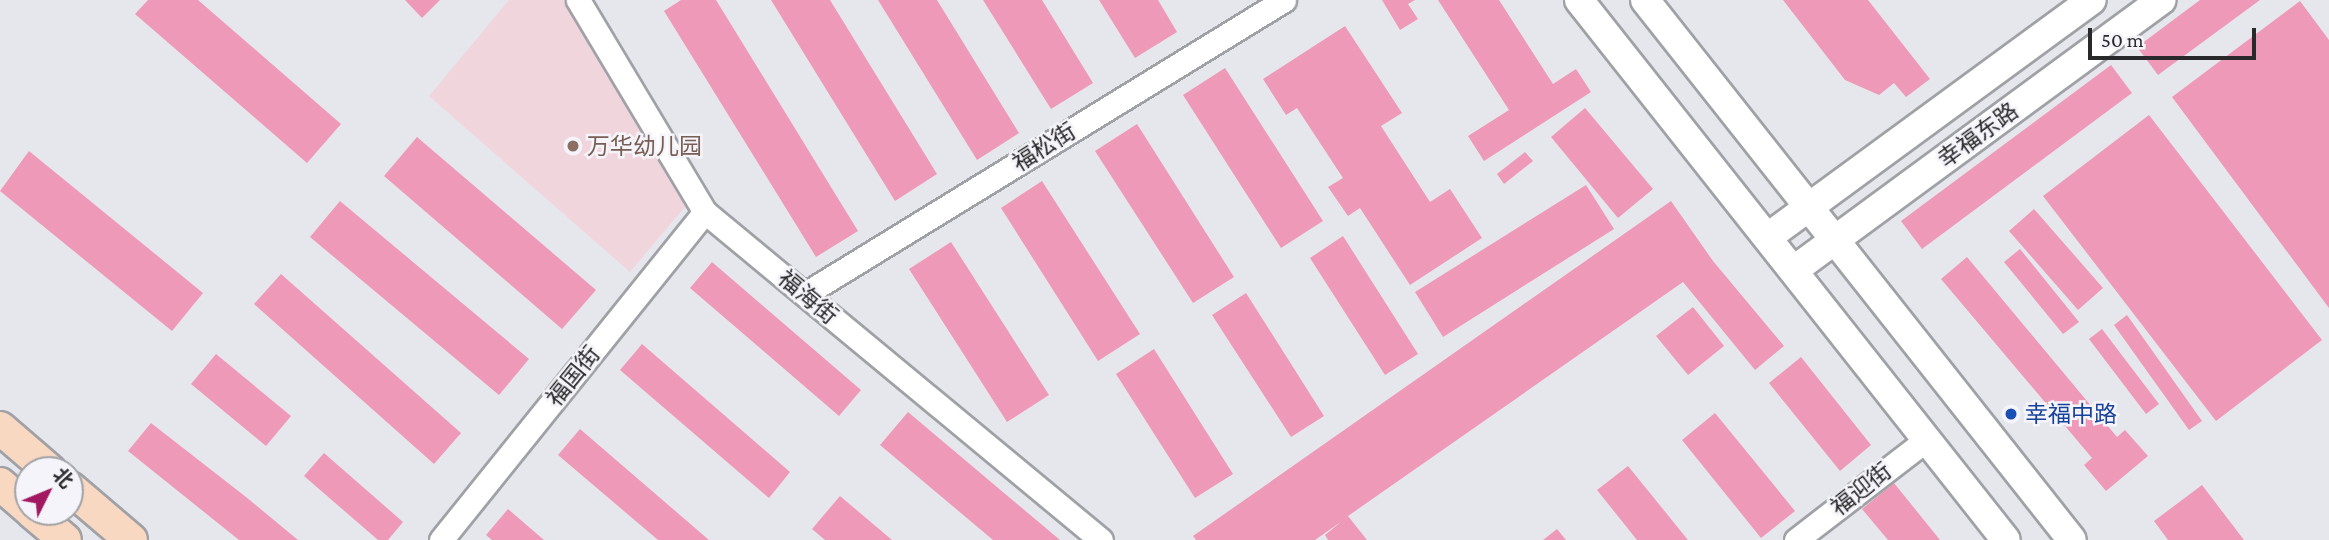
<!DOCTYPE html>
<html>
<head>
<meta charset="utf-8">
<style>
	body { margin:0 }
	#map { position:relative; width:2329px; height:540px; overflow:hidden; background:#e6e7ed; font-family:"Crimson Pro","Noto Sans SC",serif }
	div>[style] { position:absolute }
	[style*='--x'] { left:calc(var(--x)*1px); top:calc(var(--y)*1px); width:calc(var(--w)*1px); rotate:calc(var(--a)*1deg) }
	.education>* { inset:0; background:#f0d6dc }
	.building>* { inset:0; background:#ee99b8 }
	.roads { filter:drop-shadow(2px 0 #a0a1a6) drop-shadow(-2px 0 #a0a1a6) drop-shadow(0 2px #a0a1a6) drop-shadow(0 -2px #a0a1a6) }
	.minor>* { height:23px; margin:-11.5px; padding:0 11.5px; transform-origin:11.5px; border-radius:11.5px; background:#fff }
	.tertiary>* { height:28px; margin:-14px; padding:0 14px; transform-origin:14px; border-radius:14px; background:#fff }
	.secondary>* { height:32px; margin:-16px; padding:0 16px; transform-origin:16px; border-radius:16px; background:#f8d8c1 }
	.dots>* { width:19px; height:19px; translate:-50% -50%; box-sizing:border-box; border:4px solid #f4f4fa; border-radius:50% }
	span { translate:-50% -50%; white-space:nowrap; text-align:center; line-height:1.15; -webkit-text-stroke:5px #f4f4fa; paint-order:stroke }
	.street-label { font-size:23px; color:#29292b }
	.education-label { font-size:23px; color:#785e54 }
	.left { translate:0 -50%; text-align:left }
	.transit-label { font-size:23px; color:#164399 }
	.north { position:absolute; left:14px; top:456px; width:70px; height:70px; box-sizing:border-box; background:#f4f4fa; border:2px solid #a3a3a7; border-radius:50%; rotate:47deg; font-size:19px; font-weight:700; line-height:28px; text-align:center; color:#29292b }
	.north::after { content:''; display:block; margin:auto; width:24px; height:32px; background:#a31961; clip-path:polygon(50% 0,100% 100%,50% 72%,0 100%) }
	.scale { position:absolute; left:2088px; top:28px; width:168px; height:32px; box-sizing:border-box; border:4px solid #29292b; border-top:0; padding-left:9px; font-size:21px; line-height:24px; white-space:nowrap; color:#29292b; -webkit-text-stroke:5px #f4f4fa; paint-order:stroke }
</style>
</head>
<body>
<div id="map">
	<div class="education">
		<div style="clip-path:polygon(509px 0,563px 0,695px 195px,630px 272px,429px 96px)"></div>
	</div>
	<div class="building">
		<div style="clip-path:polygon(148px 0,198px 0,341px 124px,307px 163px,135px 14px)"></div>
		<div style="clip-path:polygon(405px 0,440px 0,422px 18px)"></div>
		<div style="clip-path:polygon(681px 0,716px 0,858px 231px,816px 257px,664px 11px)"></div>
		<div style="clip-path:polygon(771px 0,830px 0,937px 174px,895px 201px)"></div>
		<div style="clip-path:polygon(878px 0,937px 0,1019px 133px,977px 160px)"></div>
		<div style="clip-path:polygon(983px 0,1042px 0,1093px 83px,1051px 109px)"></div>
		<div style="clip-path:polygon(1099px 0,1158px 0,1177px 32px,1135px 58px)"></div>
		<div style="clip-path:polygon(1382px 0,1415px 0,1408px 4px,1418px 19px,1400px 30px)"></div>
		<div style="clip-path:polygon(1438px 0,1499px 0,1553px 84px,1576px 69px,1591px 92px,1484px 161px,1468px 136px,1509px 110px)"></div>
		<div style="clip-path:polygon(1783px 0,1868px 0,1930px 79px,1906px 97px,1894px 83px,1879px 95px,1845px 80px)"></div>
		<div style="clip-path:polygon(2200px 0,2260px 0,2158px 75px,2137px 47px)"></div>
		<div style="clip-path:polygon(2300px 1px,2329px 40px,2329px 308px,2172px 97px)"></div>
		<div style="clip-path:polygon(1345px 26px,1402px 113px,1381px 126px,1430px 202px,1450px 189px,1482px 238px,1410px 285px,1360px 208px,1348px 216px,1328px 187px,1343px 178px,1297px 108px,1286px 115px,1263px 79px)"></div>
		<div style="clip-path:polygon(2111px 65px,2132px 93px,1922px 249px,1901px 221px)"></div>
		<div style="clip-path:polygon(1225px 68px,1323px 221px,1281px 248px,1183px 95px)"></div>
		<div style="clip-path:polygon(1585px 108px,1653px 189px,1618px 218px,1551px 137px)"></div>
		<div style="clip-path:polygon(2149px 115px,2322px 340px,2216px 421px,2043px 196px)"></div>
		<div style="clip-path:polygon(1137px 124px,1234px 277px,1193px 303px,1095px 151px)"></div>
		<div style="clip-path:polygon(417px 137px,596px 290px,562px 329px,384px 176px)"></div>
		<div style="clip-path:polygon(29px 151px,203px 293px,172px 331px,0 191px)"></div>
		<div style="clip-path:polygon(1525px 152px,1533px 161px,1504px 184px,1497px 174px)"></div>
		<div style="clip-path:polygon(1042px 181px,1140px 334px,1098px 361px,1001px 208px)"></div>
		<div style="clip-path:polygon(1586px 185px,1614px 229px,1443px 337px,1415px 292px)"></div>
		<div style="clip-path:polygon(340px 201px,529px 359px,499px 395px,310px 237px)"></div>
		<div style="clip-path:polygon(1671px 201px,1713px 261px,1784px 346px,1755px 370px,1683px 282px,1348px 516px,1367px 540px,1328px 540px,1325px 535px,1342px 521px,1315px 540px,1196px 540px,1193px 536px)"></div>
		<div style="clip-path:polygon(2034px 209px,2103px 288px,2078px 310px,2009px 231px)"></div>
		<div style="clip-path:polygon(1343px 236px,1418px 354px,1385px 375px,1310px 258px)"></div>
		<div style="clip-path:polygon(951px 242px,1049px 395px,1007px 422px,909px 269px)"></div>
		<div style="clip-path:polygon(2020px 249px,2079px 322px,2063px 334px,2004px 262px)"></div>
		<div style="clip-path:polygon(1967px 257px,2117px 437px,2125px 430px,2148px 456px,2106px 491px,2084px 465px,2092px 458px,1941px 279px)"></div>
		<div style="clip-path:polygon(712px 262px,861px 390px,839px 416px,690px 288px)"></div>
		<div style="clip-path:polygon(281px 274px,461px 433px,434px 464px,254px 304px)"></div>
		<div style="clip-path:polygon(1246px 293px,1324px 416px,1291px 437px,1212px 315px)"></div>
		<div style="clip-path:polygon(1693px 307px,1724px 346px,1688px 375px,1656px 336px)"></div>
		<div style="clip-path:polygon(2127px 315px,2202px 421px,2189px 430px,2114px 325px)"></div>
		<div style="clip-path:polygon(2102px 329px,2159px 404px,2146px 414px,2089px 339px)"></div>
		<div style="clip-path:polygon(642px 344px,790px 472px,769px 498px,620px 370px)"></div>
		<div style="clip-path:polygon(1154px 349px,1233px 474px,1195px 498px,1116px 374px)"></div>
		<div style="clip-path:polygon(216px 354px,291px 416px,266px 446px,191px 384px)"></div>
		<div style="clip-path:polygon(1801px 357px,1871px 445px,1840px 471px,1769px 383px)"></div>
		<div style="clip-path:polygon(908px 412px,1060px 540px,993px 540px,880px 445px)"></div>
		<div style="clip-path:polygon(1715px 413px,1795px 511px,1761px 538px,1682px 440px)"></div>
		<div style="clip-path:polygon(151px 423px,246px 497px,298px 540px,239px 540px,128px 451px)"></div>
		<div style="clip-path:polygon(580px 429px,709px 540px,658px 540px,558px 455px)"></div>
		<div style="clip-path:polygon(324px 453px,403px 522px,388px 540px,378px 540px,304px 476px)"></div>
		<div style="clip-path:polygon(1628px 466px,1688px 540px,1637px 540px,1597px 490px)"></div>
		<div style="clip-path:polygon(1894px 483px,1940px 540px,1888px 540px,1862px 509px)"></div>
		<div style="clip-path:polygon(2202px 485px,2244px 540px,2168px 540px,2154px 521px)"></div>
		<div style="clip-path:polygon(840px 496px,892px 540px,825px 540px,812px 529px)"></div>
		<div style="clip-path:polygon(508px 509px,544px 540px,492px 540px,486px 535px)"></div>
		<div style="clip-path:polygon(1557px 529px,1566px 540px,1543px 540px)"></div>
	</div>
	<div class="roads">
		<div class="minor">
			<div style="--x:578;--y:0;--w:247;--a:59.1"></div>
			<div style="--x:705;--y:212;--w:514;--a:39.63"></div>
			<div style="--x:805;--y:294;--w:562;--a:-31.54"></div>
			<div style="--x:441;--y:540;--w:421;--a:-51.2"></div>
			<div style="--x:1796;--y:540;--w:165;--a:-37.6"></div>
		</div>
		<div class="tertiary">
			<div style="--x:1579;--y:0;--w:688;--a:51.67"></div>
			<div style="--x:1645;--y:0;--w:688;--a:51.67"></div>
			<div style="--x:1768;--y:237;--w:401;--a:-36.2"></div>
			<div style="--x:1794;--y:270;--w:456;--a:-36.3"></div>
		</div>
		<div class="secondary">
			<div style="--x:0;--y:428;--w:65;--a:40.6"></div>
			<div style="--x:0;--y:484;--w:37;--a:41"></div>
			<div style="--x:70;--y:488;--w:80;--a:40.4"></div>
			<div style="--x:32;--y:512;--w:43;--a:40.3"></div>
		</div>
	</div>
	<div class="dots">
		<div style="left:573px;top:146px;background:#8d6e63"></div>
		<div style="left:2011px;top:414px;background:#1a4fb4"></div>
	</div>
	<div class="street-label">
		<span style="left:1978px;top:135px;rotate:-36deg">幸福东路</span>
		<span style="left:1044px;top:147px;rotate:-32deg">福松街</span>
		<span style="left:808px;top:297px;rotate:40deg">福海街</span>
		<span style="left:573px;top:376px;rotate:-51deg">福国街</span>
		<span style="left:1861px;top:489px;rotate:-38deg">福迎街</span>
	</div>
	<div class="education-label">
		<span class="left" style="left:587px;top:146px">万华幼儿园</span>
	</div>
	<div class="transit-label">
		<span class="left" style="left:2025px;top:414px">幸福中路</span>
	</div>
	<div class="north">北</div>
	<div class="scale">50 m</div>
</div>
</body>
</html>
